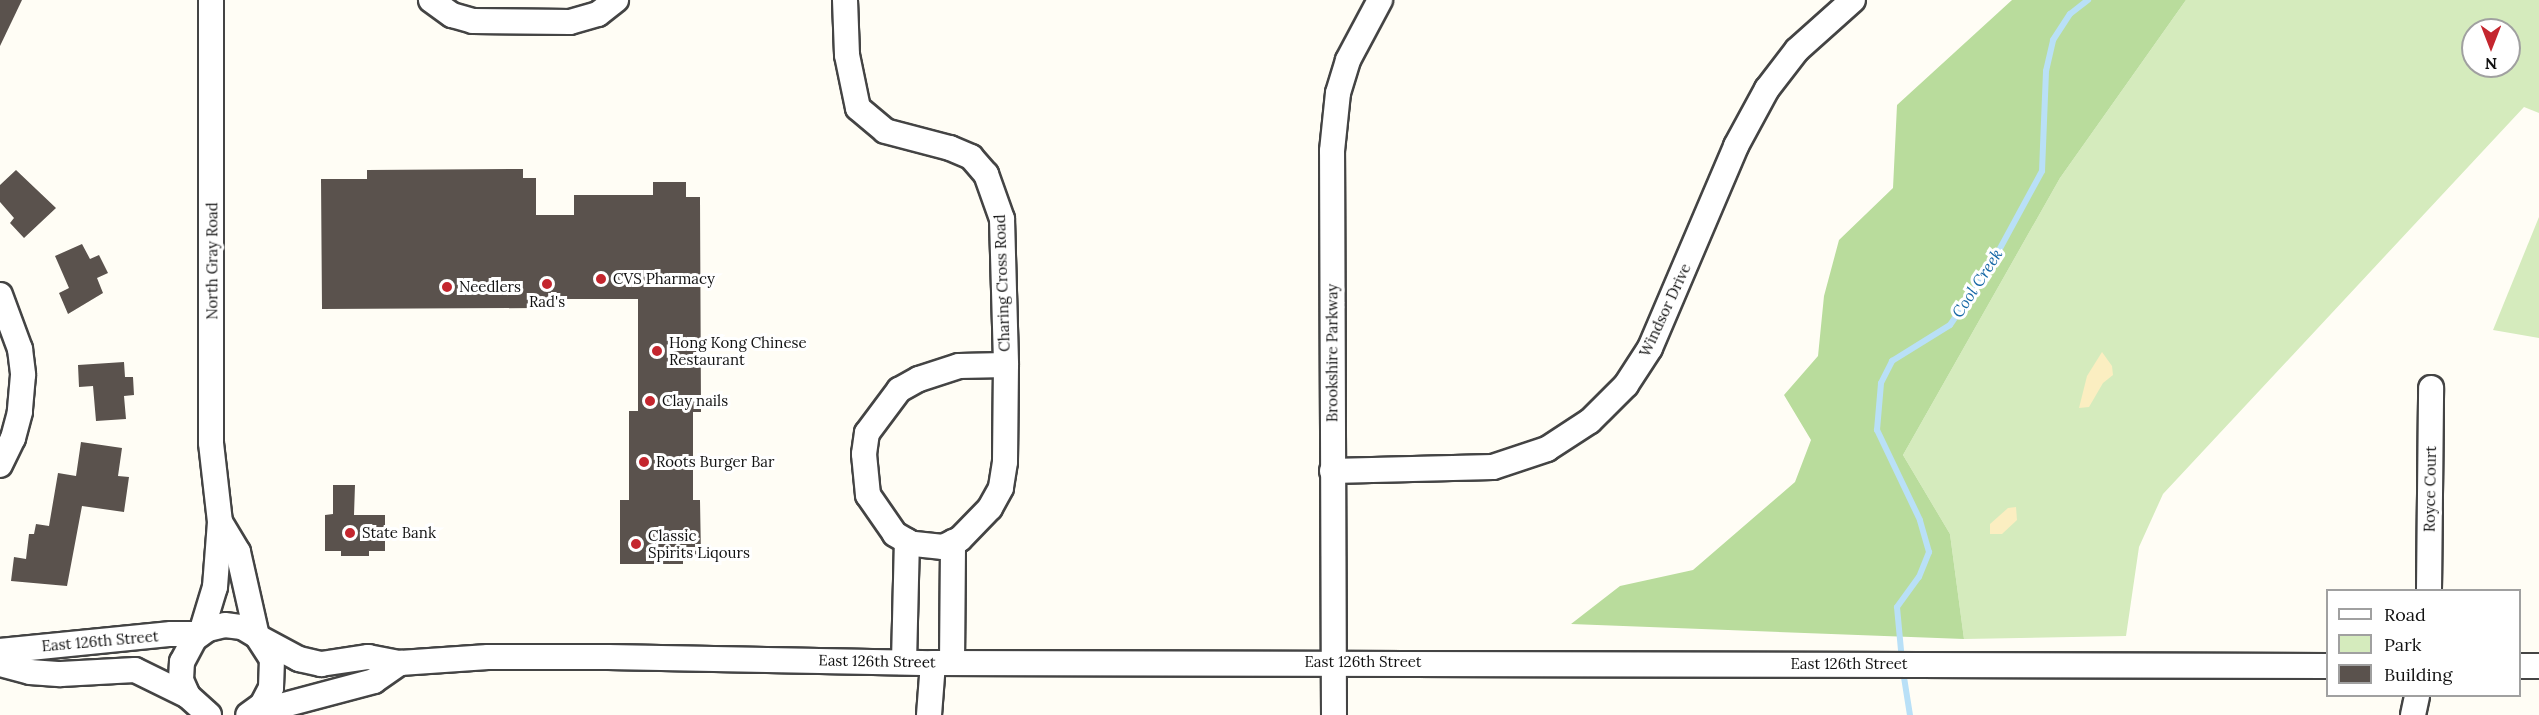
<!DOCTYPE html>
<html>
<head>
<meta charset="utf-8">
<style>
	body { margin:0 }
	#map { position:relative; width:2539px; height:715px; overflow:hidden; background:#fffdf5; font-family:Lora,serif }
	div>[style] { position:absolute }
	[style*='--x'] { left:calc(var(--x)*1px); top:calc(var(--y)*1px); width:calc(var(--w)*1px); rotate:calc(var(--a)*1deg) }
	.green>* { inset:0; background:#d5ebbd }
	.forest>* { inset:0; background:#b9dc9c }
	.sand>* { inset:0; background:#fbeec1 }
	.stream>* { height:6px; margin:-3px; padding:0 3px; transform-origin:3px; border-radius:3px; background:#b9e0f7 }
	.building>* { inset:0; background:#5a524d }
	.roads { filter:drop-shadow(2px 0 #444) drop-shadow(-2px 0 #444) drop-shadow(0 2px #444) drop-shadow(0 -2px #444) }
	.minor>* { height:24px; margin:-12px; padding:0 12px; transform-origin:12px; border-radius:12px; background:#fff }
	.dots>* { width:16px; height:16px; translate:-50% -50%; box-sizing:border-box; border:3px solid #fff; border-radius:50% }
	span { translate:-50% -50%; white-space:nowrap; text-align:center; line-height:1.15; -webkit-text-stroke:6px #fff; paint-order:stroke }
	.street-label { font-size:15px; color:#111 }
	.poi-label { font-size:15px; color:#111 }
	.left { translate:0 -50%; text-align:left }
	.water-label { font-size:16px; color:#1768a6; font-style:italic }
	.legend { position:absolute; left:2326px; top:589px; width:195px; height:108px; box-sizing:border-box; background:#fff; border:2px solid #a0a0a0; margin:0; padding:8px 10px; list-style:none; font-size:18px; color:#111 }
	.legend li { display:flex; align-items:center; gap:12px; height:30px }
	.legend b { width:30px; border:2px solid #a0a0a0 }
	.north { position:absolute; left:2461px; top:18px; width:60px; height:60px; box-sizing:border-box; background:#fff; border:2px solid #a0a0a0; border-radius:50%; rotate:180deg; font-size:16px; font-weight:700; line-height:24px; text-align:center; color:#111 }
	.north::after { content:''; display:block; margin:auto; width:21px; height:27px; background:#c4262e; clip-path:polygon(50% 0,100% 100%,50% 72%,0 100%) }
</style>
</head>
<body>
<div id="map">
	<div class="green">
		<div style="clip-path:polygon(evenodd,2186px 0,2539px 0,2539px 113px,2524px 107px,2163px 494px,2139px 547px,2126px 636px,1964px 639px,1950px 534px,1903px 455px,2060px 178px,2186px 0,2473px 30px,2509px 30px,2509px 66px,2473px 66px,2473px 30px)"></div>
		<div style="clip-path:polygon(2539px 217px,2539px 338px,2493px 330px)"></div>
	</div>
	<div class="forest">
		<div style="clip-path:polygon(2012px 0,2186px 0,2060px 178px,1903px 455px,1950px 534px,1964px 639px,1571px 624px,1620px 586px,1693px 570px,1795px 482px,1811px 440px,1784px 395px,1818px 356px,1824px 296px,1839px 240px,1893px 188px,1897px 105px)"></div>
	</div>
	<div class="sand">
		<div style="clip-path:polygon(2102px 352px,2112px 366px,2113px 375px,2103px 383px,2089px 407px,2079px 408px,2087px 376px)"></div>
		<div style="clip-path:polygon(2016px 507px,2017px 520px,2002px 534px,1990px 534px,1990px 524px,2008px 508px)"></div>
	</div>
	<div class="stream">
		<div style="--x:1902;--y:661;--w:54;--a:-95.3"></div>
		<div style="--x:1897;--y:607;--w:37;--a:-54"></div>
		<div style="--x:1919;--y:577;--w:27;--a:-68"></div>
		<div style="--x:1929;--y:552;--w:33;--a:-106"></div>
		<div style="--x:1920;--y:520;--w:100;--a:-115.5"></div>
		<div style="--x:1877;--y:430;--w:47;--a:-85.1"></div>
		<div style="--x:1881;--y:383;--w:25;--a:-63"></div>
		<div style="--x:1892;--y:361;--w:68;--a:-31.8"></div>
		<div style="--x:1950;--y:325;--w:73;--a:-55.7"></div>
		<div style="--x:1991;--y:265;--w:107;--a:-61.5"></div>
		<div style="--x:2042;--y:171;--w:100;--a:-87.7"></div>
		<div style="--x:2046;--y:71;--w:32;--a:-77"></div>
		<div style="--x:2053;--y:40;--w:31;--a:-57"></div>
		<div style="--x:2070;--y:14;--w:23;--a:-38"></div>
		<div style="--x:1903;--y:671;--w:45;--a:81"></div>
	</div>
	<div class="building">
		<div style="clip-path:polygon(0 0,22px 0,0 46px)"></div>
		<div style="clip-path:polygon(523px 169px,523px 178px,536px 178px,536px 215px,574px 215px,574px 195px,653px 195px,653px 182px,686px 182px,686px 197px,700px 197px,701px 412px,693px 412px,693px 500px,700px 500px,701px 557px,683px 557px,683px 564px,620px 564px,620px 500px,629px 500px,629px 411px,638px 411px,638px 299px,536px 299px,536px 308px,322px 309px,321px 179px,367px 179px,367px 170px)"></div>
		<div style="clip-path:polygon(16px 170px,56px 208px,24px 238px,10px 223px,14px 218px,0 202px,0 185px)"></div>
		<div style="clip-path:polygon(82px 244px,90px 259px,99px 255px,108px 273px,97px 278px,103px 293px,68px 314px,59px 293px,69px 288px,55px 256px)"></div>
		<div style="clip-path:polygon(124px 362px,125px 377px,133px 377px,134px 395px,124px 396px,126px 419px,96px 421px,93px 386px,79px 387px,78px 365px)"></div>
		<div style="clip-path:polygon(81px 442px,122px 448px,118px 476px,129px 477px,124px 512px,82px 506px,67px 586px,11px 581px,14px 557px,26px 559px,29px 534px,34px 534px,36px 524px,49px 526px,58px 473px,76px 476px)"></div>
		<div style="clip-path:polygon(333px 485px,355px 485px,354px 515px,385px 515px,385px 551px,369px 551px,369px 556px,341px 556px,341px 551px,325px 551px,325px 515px,333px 514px)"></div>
	</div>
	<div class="roads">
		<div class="minor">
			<div style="--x:431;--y:0;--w:26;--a:36"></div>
			<div style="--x:452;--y:15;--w:22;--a:16"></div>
			<div style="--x:473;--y:21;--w:97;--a:0.6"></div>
			<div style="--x:570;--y:22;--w:29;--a:-16"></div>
			<div style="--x:598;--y:14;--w:23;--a:-38"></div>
			<div style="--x:845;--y:0;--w:55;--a:87.9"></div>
			<div style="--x:847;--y:55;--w:54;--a:78.3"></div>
			<div style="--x:858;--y:108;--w:35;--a:40"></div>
			<div style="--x:885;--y:131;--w:67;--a:14.7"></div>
			<div style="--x:950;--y:148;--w:23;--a:23"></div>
			<div style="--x:971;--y:157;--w:23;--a:49"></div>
			<div style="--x:986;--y:174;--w:48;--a:70.4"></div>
			<div style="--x:1002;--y:219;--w:146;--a:88.4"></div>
			<div style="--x:1006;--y:365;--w:97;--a:90.6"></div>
			<div style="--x:1005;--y:462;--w:26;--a:99"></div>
			<div style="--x:1001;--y:488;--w:23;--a:119"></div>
			<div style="--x:990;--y:508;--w:43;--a:134.1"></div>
			<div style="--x:960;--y:539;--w:19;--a:155"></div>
			<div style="--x:943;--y:547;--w:31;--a:-174"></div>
			<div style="--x:912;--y:544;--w:20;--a:-150"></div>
			<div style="--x:895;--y:534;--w:47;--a:-124.7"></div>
			<div style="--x:868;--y:495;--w:41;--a:-95.6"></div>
			<div style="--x:864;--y:454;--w:21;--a:-82"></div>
			<div style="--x:867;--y:433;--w:54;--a:-53.3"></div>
			<div style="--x:899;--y:390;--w:23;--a:-29"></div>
			<div style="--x:919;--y:379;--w:42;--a:-18"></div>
			<div style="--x:959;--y:366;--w:47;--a:-1.2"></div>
			<div style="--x:0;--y:295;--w:58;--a:69.7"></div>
			<div style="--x:20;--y:349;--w:26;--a:83"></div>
			<div style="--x:23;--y:375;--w:37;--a:95"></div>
			<div style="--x:20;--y:412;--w:27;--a:105"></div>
			<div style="--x:13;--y:438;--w:30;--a:116"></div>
			<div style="--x:1332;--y:471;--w:161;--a:-1.4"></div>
			<div style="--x:1493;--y:467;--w:57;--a:-18.4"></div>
			<div style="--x:1547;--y:449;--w:51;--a:-33.1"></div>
			<div style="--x:1590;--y:421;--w:51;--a:-45"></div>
			<div style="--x:1626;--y:385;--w:44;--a:-57"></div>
			<div style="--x:1650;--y:348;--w:220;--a:-66.9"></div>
			<div style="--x:1736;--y:146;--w:65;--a:-61.5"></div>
			<div style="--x:1767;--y:89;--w:49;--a:-52.4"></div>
			<div style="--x:1797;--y:50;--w:75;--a:-41.8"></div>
			<div style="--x:220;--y:522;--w:35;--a:59"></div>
			<div style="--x:238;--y:552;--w:86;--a:77.3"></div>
			<div style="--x:2429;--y:590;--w:202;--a:-89.4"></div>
			<div style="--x:201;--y:633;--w:48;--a:-73.1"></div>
			<div style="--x:215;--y:587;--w:65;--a:-85.6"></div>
			<div style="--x:220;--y:522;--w:80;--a:-96.5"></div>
			<div style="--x:211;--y:443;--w:443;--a:-90"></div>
			<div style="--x:258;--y:637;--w:47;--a:28.2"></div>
			<div style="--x:299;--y:659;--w:23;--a:13"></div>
			<div style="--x:321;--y:664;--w:48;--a:-8.5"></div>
			<div style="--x:368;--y:657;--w:33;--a:11"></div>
			<div style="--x:400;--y:663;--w:88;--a:-3.9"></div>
			<div style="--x:488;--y:657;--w:120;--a:0"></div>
			<div style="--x:608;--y:657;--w:325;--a:1.1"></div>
			<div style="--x:933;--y:663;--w:1395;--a:0.12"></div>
			<div style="--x:0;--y:651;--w:172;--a:-5.7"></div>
			<div style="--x:171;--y:634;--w:29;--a:0"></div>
			<div style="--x:904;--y:662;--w:121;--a:-88.6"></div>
			<div style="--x:952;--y:662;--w:120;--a:-89.5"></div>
			<div style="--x:0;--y:664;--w:31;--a:15"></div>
			<div style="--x:30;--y:672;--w:31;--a:4"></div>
			<div style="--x:61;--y:674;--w:74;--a:-3.1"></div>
			<div style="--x:135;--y:670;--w:59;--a:26.1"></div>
			<div style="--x:2520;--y:666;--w:19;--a:0"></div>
			<div style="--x:254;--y:713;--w:124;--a:-14.9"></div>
			<div style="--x:374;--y:681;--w:32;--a:-35"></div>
			<div style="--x:209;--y:715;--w:28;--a:-138"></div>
			<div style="--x:188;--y:696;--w:17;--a:-114"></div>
			<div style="--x:181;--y:680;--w:18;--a:-87"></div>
			<div style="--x:182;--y:662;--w:26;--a:-62"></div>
			<div style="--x:194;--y:639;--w:17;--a:-36"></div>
			<div style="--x:208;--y:629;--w:17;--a:-13"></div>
			<div style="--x:225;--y:625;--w:17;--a:7"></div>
			<div style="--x:242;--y:627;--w:17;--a:31"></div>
			<div style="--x:257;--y:636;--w:27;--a:57"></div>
			<div style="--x:272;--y:659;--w:29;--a:92"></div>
			<div style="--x:271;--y:688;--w:19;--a:118"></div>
			<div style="--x:262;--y:705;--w:17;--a:144"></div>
			<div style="--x:929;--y:715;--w:52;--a:-85.6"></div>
			<div style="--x:1334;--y:715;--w:564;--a:-90.2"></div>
			<div style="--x:1332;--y:151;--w:58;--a:-84.1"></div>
			<div style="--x:1338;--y:93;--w:34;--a:-73"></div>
			<div style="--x:1348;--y:60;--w:68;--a:-61.9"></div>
			<div style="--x:2413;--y:715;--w:19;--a:-78"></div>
		</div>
	</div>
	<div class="dots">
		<div style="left:601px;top:279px;background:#c4262e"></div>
		<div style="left:547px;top:284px;background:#c4262e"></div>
		<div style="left:447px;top:287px;background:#c4262e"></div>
		<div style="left:657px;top:351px;background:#c4262e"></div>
		<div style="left:650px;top:401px;background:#c4262e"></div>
		<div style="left:644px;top:462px;background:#c4262e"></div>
		<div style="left:350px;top:533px;background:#c4262e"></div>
		<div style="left:636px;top:544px;background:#c4262e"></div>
	</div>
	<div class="street-label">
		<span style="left:212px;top:261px;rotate:-90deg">North Gray Road</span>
		<span style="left:1002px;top:283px;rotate:-92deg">Charing Cross Road</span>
		<span style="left:1665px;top:310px;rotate:-65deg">Windsor Drive</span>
		<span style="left:1332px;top:353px;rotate:-90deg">Brookshire Parkway</span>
		<span style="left:2430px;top:489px;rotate:-89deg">Royce Court</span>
		<span style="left:100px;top:641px;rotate:-5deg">East 126th Street</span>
		<span style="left:877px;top:661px;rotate:1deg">East 126th Street</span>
		<span style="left:1363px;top:662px">East 126th Street</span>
		<span style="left:1849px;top:664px">East 126th Street</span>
	</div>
	<div class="poi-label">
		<span class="left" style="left:613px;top:279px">CVS Pharmacy</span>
		<span class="left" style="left:459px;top:287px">Needlers</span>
		<span style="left:547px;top:302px">Rad's</span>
		<span class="left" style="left:669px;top:351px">Hong Kong Chinese<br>Restaurant</span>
		<span class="left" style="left:662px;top:401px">Clay nails</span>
		<span class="left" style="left:656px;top:462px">Roots Burger Bar</span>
		<span class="left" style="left:362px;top:533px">State Bank</span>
		<span class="left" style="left:648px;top:544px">Classic<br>Spirits Liqours</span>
	</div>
	<div class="water-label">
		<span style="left:1977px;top:283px;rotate:-57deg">Cool Creek</span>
	</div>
	<ul class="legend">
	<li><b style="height:8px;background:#fff"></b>Road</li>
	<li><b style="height:16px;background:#d5ebbd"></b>Park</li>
	<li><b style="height:16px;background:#5a524d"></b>Building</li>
	</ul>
	<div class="north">N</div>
</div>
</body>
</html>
